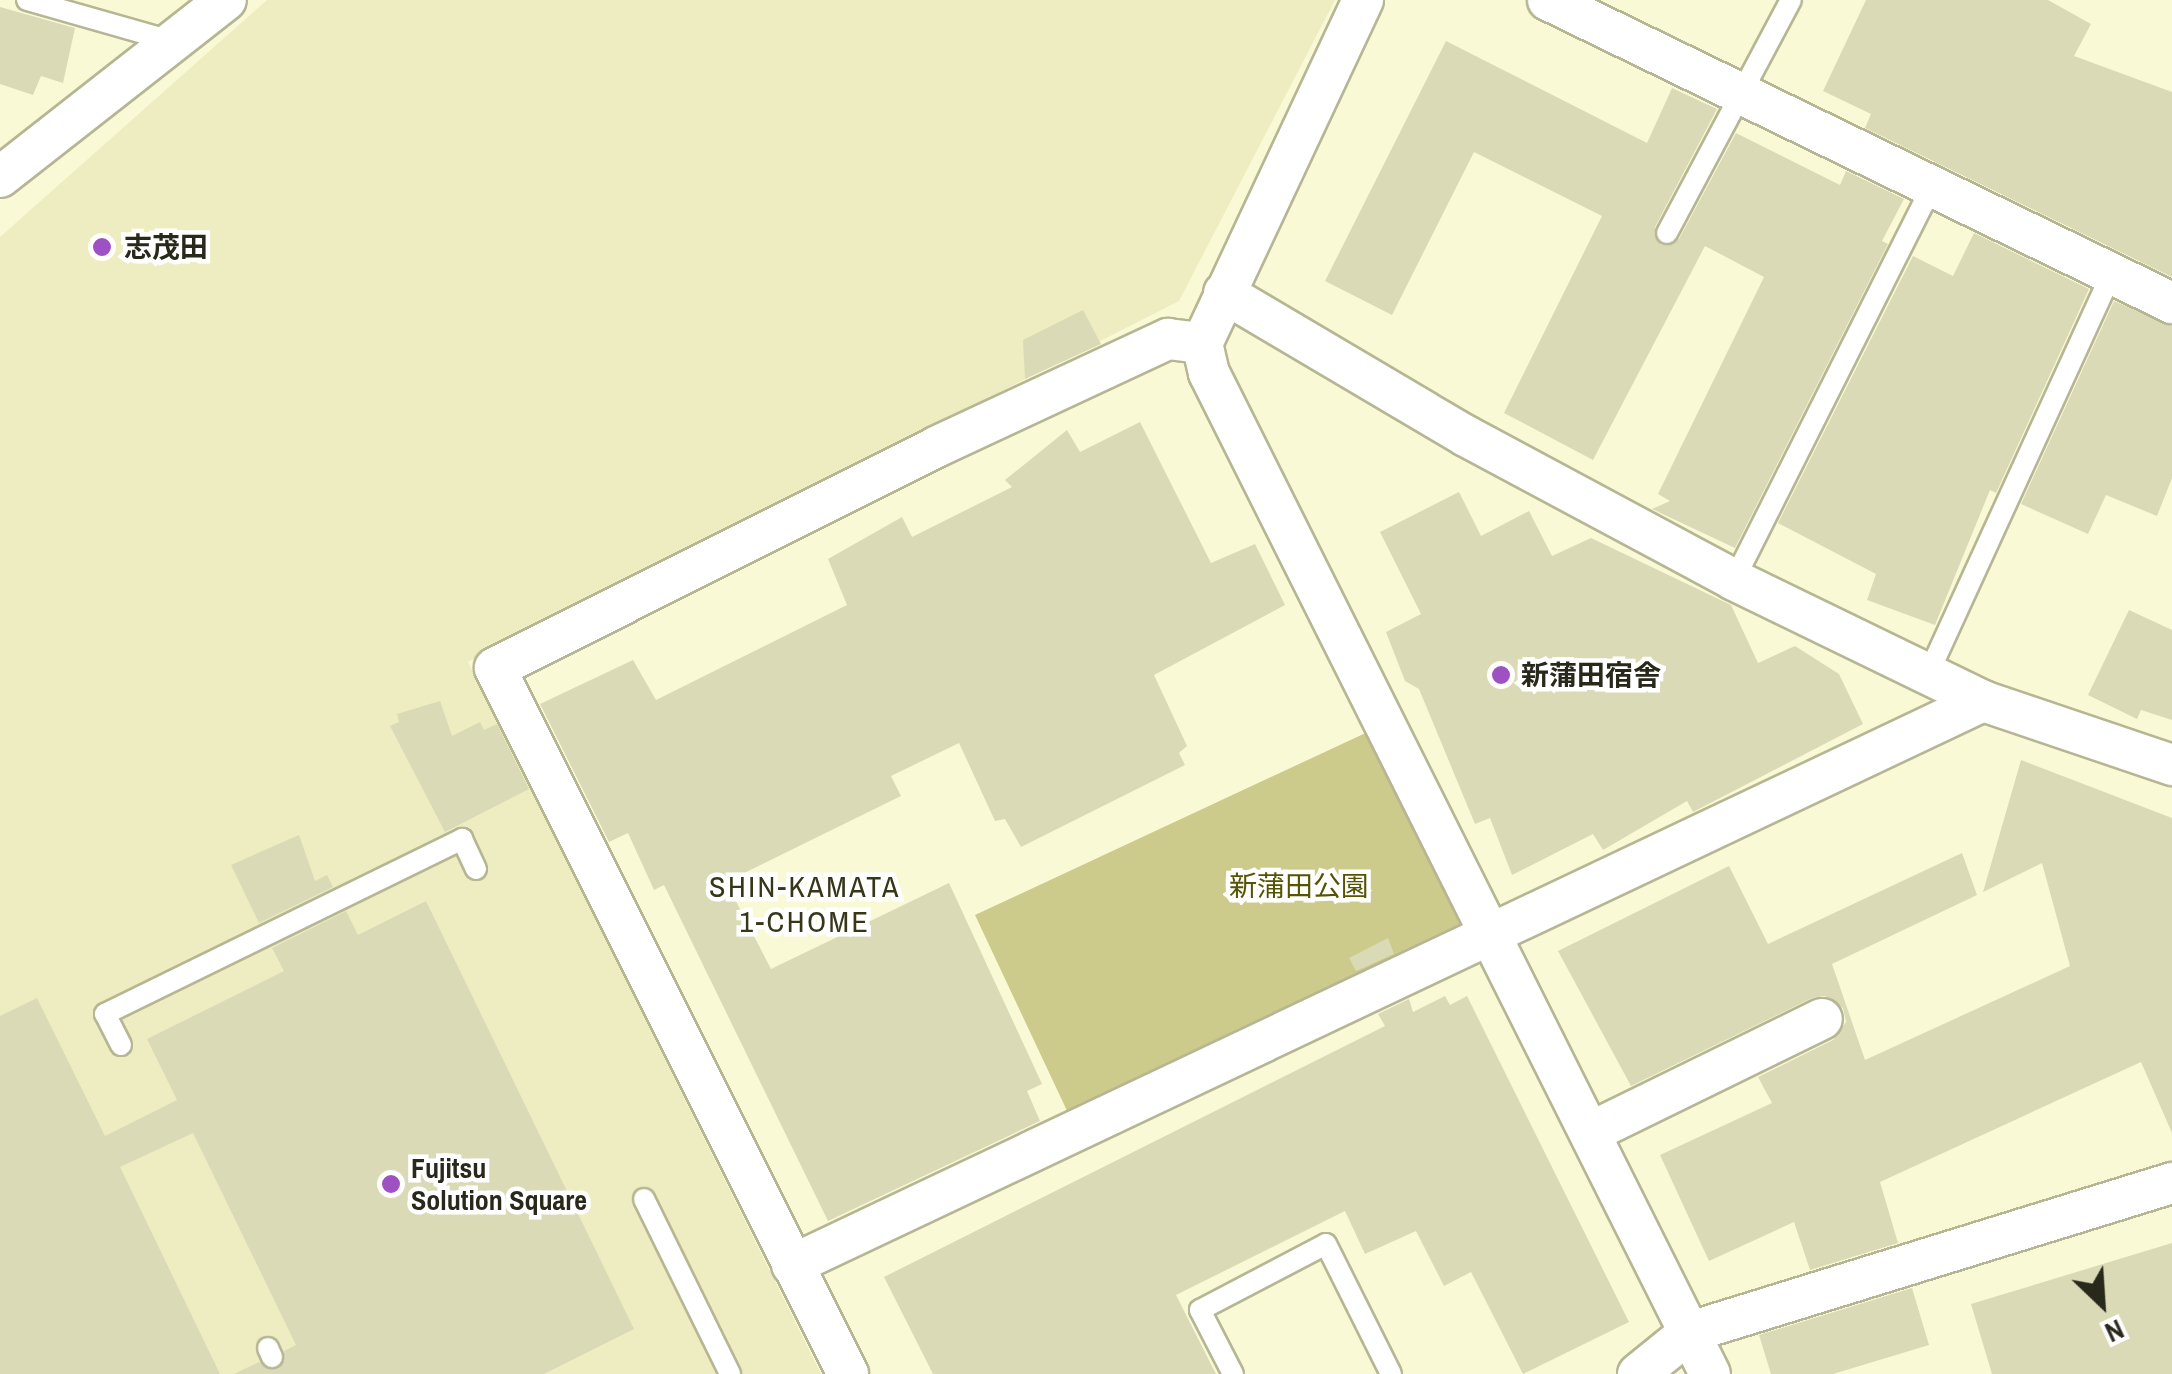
<!DOCTYPE html>
<html>
<head>
<meta charset="utf-8">
<style>
	body { margin:0 }
	#map { position:relative; width:2172px; height:1374px; overflow:hidden; background:#f9f9d5; font-family:"Archivo Narrow","Noto Sans JP",sans-serif }
	div>[style] { position:absolute }
	[style*='--x'] { left:calc(var(--x)*1px); top:calc(var(--y)*1px); width:calc(var(--w)*1px); rotate:calc(var(--a)*1deg) }
	.built>* { inset:0; background:#ededc1 }
	.green>* { inset:0; background:#cccb8b }
	.building>* { inset:0; background:#dadab7 }
	.roads { filter:drop-shadow(2px 0 #b6b694) drop-shadow(-2px 0 #b6b694) drop-shadow(0 2px #b6b694) drop-shadow(0 -2px #b6b694) }
	.service>* { height:20px; margin:-10px; padding:0 10px; transform-origin:10px; border-radius:10px; background:#fff }
	.minor>* { height:40px; margin:-20px; padding:0 20px; transform-origin:20px; border-radius:20px; background:#fff }
	.dots>* { width:28px; height:28px; translate:-50% -50%; box-sizing:border-box; border:5px solid #fff; border-radius:50% }
	span { translate:-50% -50%; white-space:nowrap; text-align:center; line-height:1.15; -webkit-text-stroke:9px #fff; paint-order:stroke }
	.poi-label { font-size:28px; color:#28281b; font-weight:700 }
	.left { translate:0 -50%; text-align:left }
	.park-label { font-size:28px; color:#565303 }
	.neighbourhood-label { font-size:30px; color:#373619; letter-spacing:2.5px }
	.north { position:absolute; left:2052px; top:1254px; width:100px; height:100px; -webkit-text-stroke:8px #fff; paint-order:stroke; rotate:155deg; font-size:28px; font-weight:700; line-height:40px; text-align:center; color:#28281b }
	.north::after { content:''; display:block; margin:auto; width:35px; height:45px; background:#28281b; clip-path:polygon(50% 0,100% 100%,50% 72%,0 100%) }
</style>
</head>
<body>
<div id="map">
	<div class="built">
		<div style="clip-path:polygon(267px 0,1335px 0,1179px 301px,468px 662px,821px 1374px,0 1374px,0 237px)"></div>
	</div>
	<div class="green">
		<div style="clip-path:polygon(1372px 730px,1465px 931px,1069px 1115px,975px 915px)"></div>
	</div>
	<div class="building">
		<div style="clip-path:polygon(1866px 0,2048px 0,2091px 24px,2074px 56px,2172px 92px,2172px 277px,1865px 128px,1871px 114px,1823px 91px)"></div>
		<div style="clip-path:polygon(0 7px,75px 28px,63px 83px,41px 76px,33px 95px,0 84px)"></div>
		<div style="clip-path:polygon(1446px 41px,1647px 143px,1672px 88px,1717px 109px,1655px 227px,1661px 245px,1679px 239px,1736px 133px,1840px 185px,1846px 171px,1904px 199px,1882px 241px,1888px 244px,1735px 548px,1652px 509px,1670px 501px,1658px 494px,1764px 277px,1705px 246px,1593px 460px,1504px 413px,1602px 216px,1474px 152px,1392px 315px,1325px 281px)"></div>
		<div style="clip-path:polygon(1974px 233px,2089px 289px,1996px 493px,1990px 490px,1935px 625px,1867px 600px,1876px 574px,1778px 523px,1913px 256px,1953px 276px)"></div>
		<div style="clip-path:polygon(2114px 301px,2172px 326px,2172px 478px,2157px 516px,2106px 495px,2088px 534px,2021px 504px)"></div>
		<div style="clip-path:polygon(1083px 310px,1101px 344px,1025px 379px,1023px 340px)"></div>
		<div style="clip-path:polygon(1140px 422px,1211px 563px,1255px 544px,1285px 605px,1154px 675px,1187px 746px,1179px 753px,1185px 765px,1021px 847px,1005px 819px,995px 821px,959px 743px,891px 776px,901px 796px,726px 882px,771px 969px,949px 883px,1042px 1084px,1027px 1091px,1040px 1121px,828px 1221px,664px 885px,654px 890px,628px 833px,609px 842px,540px 704px,633px 660px,656px 700px,847px 605px,828px 559px,902px 517px,912px 537px,1012px 487px,1005px 480px,1067px 430px,1080px 452px)"></div>
		<div style="clip-path:polygon(1459px 492px,1481px 536px,1529px 511px,1552px 556px,1591px 538px,1731px 605px,1758px 663px,1795px 646px,1839px 674px,1863px 724px,1693px 812px,1687px 801px,1603px 850px,1593px 834px,1512px 875px,1490px 818px,1475px 824px,1419px 689px,1405px 681px,1386px 632px,1421px 614px,1380px 532px)"></div>
		<div style="clip-path:polygon(2129px 610px,2172px 630px,2172px 720px,2141px 710px,2137px 719px,2088px 695px)"></div>
		<div style="clip-path:polygon(440px 701px,452px 736px,480px 722px,484px 730px,497px 724px,529px 789px,445px 832px,390px 726px,399px 722px,397px 714px)"></div>
		<div style="clip-path:polygon(2021px 760px,2172px 818px,2172px 1133px,2141px 1062px,1880px 1182px,1898px 1243px,1810px 1270px,1794px 1222px,1709px 1261px,1660px 1155px,1772px 1103px,1758px 1077px,1833px 1040px,1846px 1022px,1843px 1008px,1825px 996px,1812px 998px,1631px 1086px,1558px 951px,1729px 866px,1768px 944px,1962px 853px,1977px 895px,1832px 964px,1865px 1060px,2070px 966px,2042px 863px,1983px 892px)"></div>
		<div style="clip-path:polygon(299px 835px,315px 881px,327px 875px,333px 887px,259px 923px,231px 865px)"></div>
		<div style="clip-path:polygon(426px 901px,634px 1329px,544px 1374px,234px 1374px,259px 1362px,278px 1369px,284px 1351px,296px 1345px,193px 1133px,120px 1167px,220px 1374px,0 1374px,0 1016px,37px 998px,105px 1136px,177px 1100px,147px 1039px,284px 971px,272px 948px,346px 911px,358px 935px)"></div>
		<div style="clip-path:polygon(1388px 938px,1394px 954px,1356px 971px,1349px 958px)"></div>
		<div style="clip-path:polygon(1445px 996px,1450px 1005px,1467px 996px,1629px 1322px,1523px 1374px,1471px 1272px,1444px 1286px,1416px 1231px,1365px 1254px,1345px 1211px,1176px 1295px,1216px 1374px,933px 1374px,884px 1277px,1385px 1026px,1378px 1014px,1409px 999px,1413px 1012px)"></div>
		<div style="clip-path:polygon(2172px 1243px,2172px 1374px,1992px 1374px,1971px 1304px)"></div>
		<div style="clip-path:polygon(1912px 1288px,1929px 1345px,1833px 1374px,1771px 1374px,1759px 1335px)"></div>
	</div>
	<div class="roads">
		<div class="service">
			<div style="--x:27;--y:0;--w:153;--a:15.9"></div>
			<div style="--x:1667;--y:233;--w:264;--a:-62"></div>
			<div style="--x:1734;--y:580;--w:440;--a:-63.3"></div>
			<div style="--x:1930;--y:670;--w:434;--a:-65.4"></div>
			<div style="--x:121;--y:1045;--w:35;--a:-117"></div>
			<div style="--x:105;--y:1014;--w:398;--a:-26.1"></div>
			<div style="--x:462;--y:839;--w:33;--a:65"></div>
			<div style="--x:644;--y:1199;--w:195;--a:63.8"></div>
			<div style="--x:268;--y:1348;--w:10;--a:66"></div>
			<div style="--x:1233;--y:1374;--w:72;--a:-117.3"></div>
			<div style="--x:1200;--y:1310;--w:142;--a:-27.6"></div>
			<div style="--x:1326;--y:1244;--w:145;--a:63.4"></div>
		</div>
		<div class="minor">
			<div style="--x:1363;--y:0;--w:379;--a:115.1"></div>
			<div style="--x:1202;--y:343;--w:31;--a:77"></div>
			<div style="--x:1209;--y:373;--w:1119;--a:63.41"></div>
			<div style="--x:1548;--y:0;--w:694;--a:25.9"></div>
			<div style="--x:0;--y:177;--w:287;--a:-38.1"></div>
			<div style="--x:1224;--y:293;--w:281;--a:30.6"></div>
			<div style="--x:1466;--y:436;--w:304;--a:28.2"></div>
			<div style="--x:1734;--y:580;--w:277;--a:25.9"></div>
			<div style="--x:1983;--y:701;--w:200;--a:18.7"></div>
			<div style="--x:1591;--y:1132;--w:257;--a:-26.1"></div>
			<div style="--x:792;--y:1265;--w:1318;--a:-25.34"></div>
			<div style="--x:848;--y:1374;--w:789;--a:-116.57"></div>
			<div style="--x:495;--y:668;--w:493;--a:-26.6"></div>
			<div style="--x:936;--y:447;--w:256;--a:-25"></div>
			<div style="--x:1168;--y:339;--w:34;--a:7"></div>
			<div style="--x:1638;--y:1374;--w:67;--a:-38.9"></div>
			<div style="--x:1690;--y:1332;--w:505;--a:-17.18"></div>
		</div>
	</div>
	<div class="dots">
		<div style="left:102px;top:247px;background:#9e51c2"></div>
		<div style="left:1501px;top:675px;background:#9e51c2"></div>
		<div style="left:391px;top:1184px;background:#9e51c2"></div>
	</div>
	<div class="poi-label">
		<span class="left" style="left:124px;top:247px">志茂田</span>
		<span class="left" style="left:1521px;top:675px">新蒲田宿舎</span>
		<span class="left" style="left:411px;top:1184px">Fujitsu<br>Solution Square</span>
	</div>
	<div class="park-label">
		<span style="left:1299px;top:886px">新蒲田公園</span>
	</div>
	<div class="neighbourhood-label">
		<span style="left:805px;top:903px">SHIN-KAMATA<br>1-CHOME</span>
	</div>
	<div class="north">N</div>
</div>
</body>
</html>
